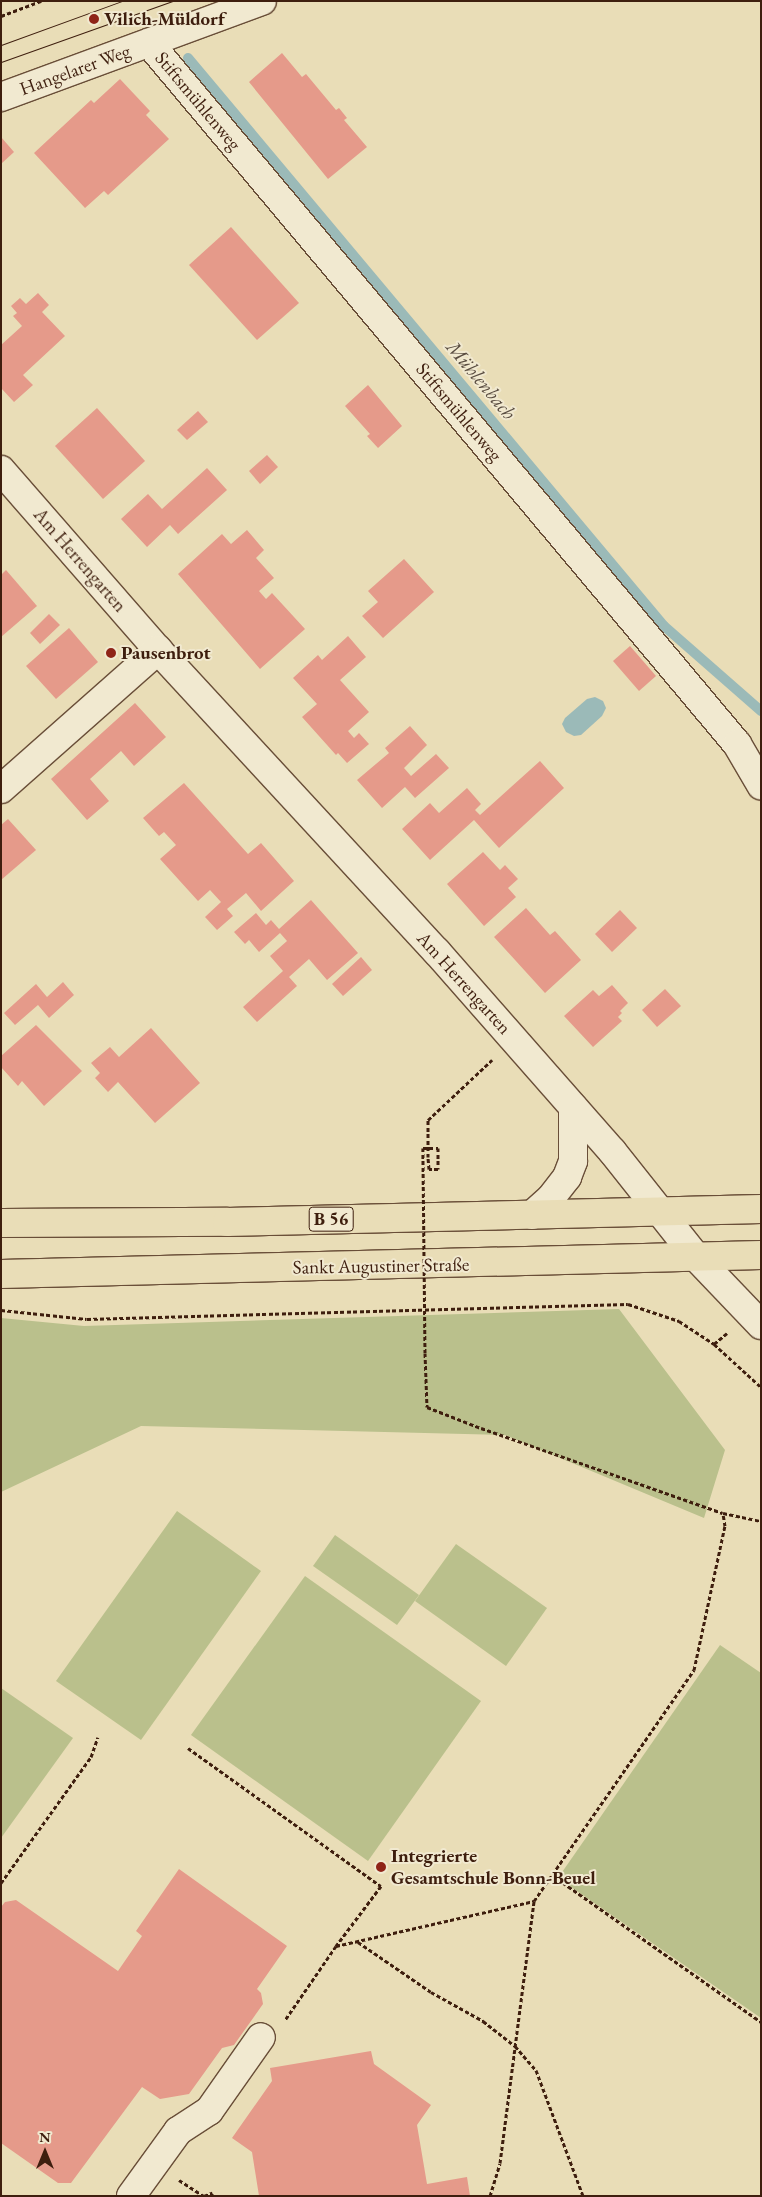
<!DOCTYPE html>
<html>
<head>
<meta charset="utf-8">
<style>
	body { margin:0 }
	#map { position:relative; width:762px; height:2197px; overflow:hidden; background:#e9ddb7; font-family:"EB Garamond",serif }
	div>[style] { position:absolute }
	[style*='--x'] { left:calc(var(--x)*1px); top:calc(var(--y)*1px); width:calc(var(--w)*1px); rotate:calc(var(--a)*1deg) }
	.green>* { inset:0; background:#bac08c }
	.water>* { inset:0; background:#9bbab8 }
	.stream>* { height:10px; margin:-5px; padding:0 5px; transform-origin:5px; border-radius:5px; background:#9bbab8 }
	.building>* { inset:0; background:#e59a8a }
	.path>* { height:3px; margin-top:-1.5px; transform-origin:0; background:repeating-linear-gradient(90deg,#3e1e0e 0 4px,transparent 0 6.5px) }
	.roads { filter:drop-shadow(1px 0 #694e38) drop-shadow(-1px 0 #694e38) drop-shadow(0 1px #694e38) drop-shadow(0 -1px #694e38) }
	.minor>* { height:28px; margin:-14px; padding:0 14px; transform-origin:14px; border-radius:14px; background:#f1e9d0 }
	.major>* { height:28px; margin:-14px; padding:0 14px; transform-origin:14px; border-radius:14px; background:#e9ddb7 }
	.tram>* { height:1px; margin:-0.5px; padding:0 0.5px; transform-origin:0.5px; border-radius:0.5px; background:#3e1e0e }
	.path-bridge>* { height:3px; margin-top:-1.5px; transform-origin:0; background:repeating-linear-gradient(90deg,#3e1e0e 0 4px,transparent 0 6.5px) }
	.dots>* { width:14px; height:14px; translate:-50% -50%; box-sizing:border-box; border:2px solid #f1e9d0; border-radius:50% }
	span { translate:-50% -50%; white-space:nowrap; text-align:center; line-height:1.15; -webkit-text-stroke:4px #f1e9d0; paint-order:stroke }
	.shield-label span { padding:1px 4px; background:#f1e9d0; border:1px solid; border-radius:4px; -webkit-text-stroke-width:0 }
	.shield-label { font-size:18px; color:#3e1e0e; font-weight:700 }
	.poi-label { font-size:19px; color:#3e1e0e; font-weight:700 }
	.left { translate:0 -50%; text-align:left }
	.street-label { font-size:19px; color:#3e1e0e }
	.water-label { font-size:20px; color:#5a4d41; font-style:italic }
	.frame { position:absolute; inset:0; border:2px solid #3e1e0e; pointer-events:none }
	.north { position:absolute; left:20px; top:2127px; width:50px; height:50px; -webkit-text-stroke:4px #f1e9d0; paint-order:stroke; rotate:0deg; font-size:14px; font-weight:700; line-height:20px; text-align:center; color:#3e1e0e }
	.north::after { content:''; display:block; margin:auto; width:18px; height:22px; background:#3e1e0e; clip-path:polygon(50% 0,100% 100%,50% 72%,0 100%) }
</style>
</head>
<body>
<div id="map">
	<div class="green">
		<div style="clip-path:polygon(619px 1309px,725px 1450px,704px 1518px,505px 1435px,141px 1426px,1px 1492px,1px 1318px,84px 1326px)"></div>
		<div style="clip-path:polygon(177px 1511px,261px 1571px,141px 1740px,56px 1681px)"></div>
		<div style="clip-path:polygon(335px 1535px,419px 1595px,397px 1625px,313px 1566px)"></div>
		<div style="clip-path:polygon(456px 1544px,547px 1608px,506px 1666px,415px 1601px)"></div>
		<div style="clip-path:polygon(305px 1576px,481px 1701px,368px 1861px,191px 1735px)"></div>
		<div style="clip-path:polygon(720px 1645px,761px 1673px,761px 2018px,558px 1878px)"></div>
		<div style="clip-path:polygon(1px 1688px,73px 1738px,1px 1838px)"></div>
	</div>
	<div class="water">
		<div style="clip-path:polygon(595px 697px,603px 701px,606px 708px,602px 716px,581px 735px,574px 736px,566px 732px,562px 724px,565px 718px,587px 699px)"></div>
	</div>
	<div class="stream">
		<div style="--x:188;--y:58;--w:741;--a:50.04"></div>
		<div style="--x:664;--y:626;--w:129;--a:41.2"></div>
	</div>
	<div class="building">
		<div style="clip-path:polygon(282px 53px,302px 77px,306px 74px,336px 110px,339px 108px,347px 118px,344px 120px,367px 147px,328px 179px,249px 82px)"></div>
		<div style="clip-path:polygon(120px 79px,150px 111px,146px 115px,169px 139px,108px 195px,104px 191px,85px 208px,34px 153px,91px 100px,94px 103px)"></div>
		<div style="clip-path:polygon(1px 137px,14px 152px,1px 164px)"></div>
		<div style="clip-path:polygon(231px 227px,299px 303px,257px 340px,189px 265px)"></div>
		<div style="clip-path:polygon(38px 293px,49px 305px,42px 312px,65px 336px,23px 375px,33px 385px,14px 402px,1px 388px,1px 345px,22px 326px,13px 316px,17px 313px,11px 306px,20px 298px,26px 304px)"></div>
		<div style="clip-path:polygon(368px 385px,402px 426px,378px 448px,367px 436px,370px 434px,345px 406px)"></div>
		<div style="clip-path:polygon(97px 408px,145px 461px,103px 499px,55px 446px)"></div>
		<div style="clip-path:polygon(198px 411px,208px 422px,187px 440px,177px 430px)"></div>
		<div style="clip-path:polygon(267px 455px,278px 467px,260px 484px,249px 471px)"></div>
		<div style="clip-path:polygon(207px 468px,227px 490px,178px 534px,170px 525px,147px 547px,121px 519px,148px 494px,162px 509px)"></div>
		<div style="clip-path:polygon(247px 530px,264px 550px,256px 558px,274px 578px,259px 591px,266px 599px,272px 593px,305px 629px,260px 669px,178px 574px,222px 534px,231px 544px)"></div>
		<div style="clip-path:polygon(404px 559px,434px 592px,383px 638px,362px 616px,378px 602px,368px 591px)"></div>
		<div style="clip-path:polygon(6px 570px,37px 606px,1px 637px,1px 575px)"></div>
		<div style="clip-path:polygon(49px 614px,60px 625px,40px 644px,30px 633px)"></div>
		<div style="clip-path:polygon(69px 628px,98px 662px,56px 699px,26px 666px)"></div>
		<div style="clip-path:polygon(348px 636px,366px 657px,340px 680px,369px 712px,348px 731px,354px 738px,359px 733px,369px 744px,347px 763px,338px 753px,336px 755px,302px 717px,317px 704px,293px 678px,318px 655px,322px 660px)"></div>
		<div style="clip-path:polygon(630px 646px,656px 676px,639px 691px,613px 661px)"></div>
		<div style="clip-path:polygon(135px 703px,166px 737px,134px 766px,121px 751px,90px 779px,109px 801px,87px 820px,51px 779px)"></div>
		<div style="clip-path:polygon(410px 726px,427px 745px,404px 768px,411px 776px,436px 754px,449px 768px,415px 798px,405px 787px,382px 808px,357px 780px,389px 753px,385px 748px)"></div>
		<div style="clip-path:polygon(540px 761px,564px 788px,499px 848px,474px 820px,430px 860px,402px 829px,430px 803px,439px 813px,467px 788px,481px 804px,475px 810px,480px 815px)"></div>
		<div style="clip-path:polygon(184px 783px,248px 854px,261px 843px,294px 881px,261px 911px,246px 893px,227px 909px,233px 916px,217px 930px,205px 917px,221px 902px,210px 890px,198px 901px,160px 859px,176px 845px,164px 832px,159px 836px,143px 818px)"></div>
		<div style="clip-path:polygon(8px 819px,36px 850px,1px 880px,1px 825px)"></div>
		<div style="clip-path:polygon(483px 852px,500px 870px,505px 865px,518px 879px,508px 888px,516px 897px,484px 926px,447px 884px)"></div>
		<div style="clip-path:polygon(311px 900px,358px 953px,327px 980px,309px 959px,289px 977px,297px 986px,257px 1022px,243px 1007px,283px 971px,270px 956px,287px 941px,280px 933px,259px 952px,249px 940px,245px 944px,234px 932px,256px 913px,266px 925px,271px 920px,279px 929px)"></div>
		<div style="clip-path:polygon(526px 908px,550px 935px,555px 931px,581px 960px,545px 993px,494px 937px)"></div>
		<div style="clip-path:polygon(620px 910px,637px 928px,612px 952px,595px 934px)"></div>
		<div style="clip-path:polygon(361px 957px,372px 970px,343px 996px,332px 984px)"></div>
		<div style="clip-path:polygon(63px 982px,74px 995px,49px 1018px,38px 1005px,15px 1025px,4px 1013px,36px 984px,47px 997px)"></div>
		<div style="clip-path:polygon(612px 985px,628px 1003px,620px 1011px,622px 1013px,618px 1017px,622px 1021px,593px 1047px,564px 1016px,593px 990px,599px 996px)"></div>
		<div style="clip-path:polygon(665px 989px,681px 1006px,657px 1027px,642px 1010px)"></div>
		<div style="clip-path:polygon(36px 1025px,82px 1071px,44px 1106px,22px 1081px,18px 1086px,1px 1067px,1px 1056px)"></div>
		<div style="clip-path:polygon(151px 1028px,200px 1083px,155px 1123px,118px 1082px,108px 1092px,95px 1078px,100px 1073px,91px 1063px,110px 1047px,119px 1057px)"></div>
		<div style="clip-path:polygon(179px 1869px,287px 1946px,257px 1989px,261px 1993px,263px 2004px,234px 2045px,222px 2048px,189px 2094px,160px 2099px,142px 2087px,71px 2183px,58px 2183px,1px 2143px,1px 1907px,5px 1902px,16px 1900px,118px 1971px,142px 1936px,136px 1931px)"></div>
		<div style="clip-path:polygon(371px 2051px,374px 2064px,431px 2105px,417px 2125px,427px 2184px,467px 2177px,470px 2196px,259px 2196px,252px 2152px,232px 2138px,272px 2081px,270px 2068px)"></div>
	</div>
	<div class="path">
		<div style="--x:1;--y:16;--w:43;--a:-20.6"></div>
		<div style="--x:428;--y:1157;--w:37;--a:-90"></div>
		<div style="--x:428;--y:1120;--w:88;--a:-43.2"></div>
		<div style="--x:1;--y:1310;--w:86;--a:6"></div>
		<div style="--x:87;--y:1319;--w:541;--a:-1.59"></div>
		<div style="--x:628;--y:1304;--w:54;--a:18.4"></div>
		<div style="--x:679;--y:1321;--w:42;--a:33.3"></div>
		<div style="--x:714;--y:1344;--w:64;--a:42.5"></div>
		<div style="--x:714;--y:1344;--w:17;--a:-40"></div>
		<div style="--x:425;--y:1353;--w:54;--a:87.9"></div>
		<div style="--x:427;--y:1407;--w:58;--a:21.3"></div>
		<div style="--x:481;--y:1428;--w:256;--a:19.4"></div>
		<div style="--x:723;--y:1513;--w:39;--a:12"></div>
		<div style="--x:188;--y:1748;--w:237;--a:35.6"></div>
		<div style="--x:381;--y:1886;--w:75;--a:126.9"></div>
		<div style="--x:336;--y:1946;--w:90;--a:124.6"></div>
		<div style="--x:552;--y:1875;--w:256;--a:35.1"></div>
		<div style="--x:1;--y:1883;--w:155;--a:-54.5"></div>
		<div style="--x:91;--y:1757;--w:21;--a:-71"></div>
		<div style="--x:358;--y:1942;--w:88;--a:34.4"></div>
		<div style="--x:431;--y:1992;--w:60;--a:29.1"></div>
		<div style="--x:483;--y:2021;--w:41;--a:38"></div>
		<div style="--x:515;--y:2046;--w:32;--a:49"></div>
		<div style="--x:536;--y:2070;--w:134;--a:69.5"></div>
		<div style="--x:336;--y:1946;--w:203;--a:-12.8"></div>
		<div style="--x:534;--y:1901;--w:281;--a:-55.3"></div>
		<div style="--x:694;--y:1670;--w:147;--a:-77.9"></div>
		<div style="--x:725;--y:1526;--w:13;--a:-99"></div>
		<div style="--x:179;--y:2180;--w:30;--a:33"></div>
		<div style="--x:204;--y:2196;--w:9;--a:-21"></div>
		<div style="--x:212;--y:2193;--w:3;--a:90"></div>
		<div style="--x:490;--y:2196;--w:34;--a:-73"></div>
		<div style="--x:500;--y:2163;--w:264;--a:-82.6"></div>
	</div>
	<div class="roads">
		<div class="minor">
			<div style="--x:149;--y:43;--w:915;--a:50.01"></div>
			<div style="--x:737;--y:744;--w:48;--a:59.7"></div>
			<div style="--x:1;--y:97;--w:278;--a:-20.2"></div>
			<div style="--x:1;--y:470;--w:239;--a:48.9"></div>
			<div style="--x:158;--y:650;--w:411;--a:47.3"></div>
			<div style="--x:437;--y:952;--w:265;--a:48.7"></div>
			<div style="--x:612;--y:1151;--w:135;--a:51.6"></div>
			<div style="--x:696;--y:1257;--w:94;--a:46.3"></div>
			<div style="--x:1;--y:789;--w:210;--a:-41.5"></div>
			<div style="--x:532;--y:1215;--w:24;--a:-42"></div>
			<div style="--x:550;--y:1199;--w:28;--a:-52"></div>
			<div style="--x:567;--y:1177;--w:17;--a:-69"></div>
			<div style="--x:573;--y:1161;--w:54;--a:-90"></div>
			<div style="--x:131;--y:2196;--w:80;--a:-54.1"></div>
			<div style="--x:178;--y:2131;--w:37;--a:-33"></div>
			<div style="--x:209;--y:2111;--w:90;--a:-54.9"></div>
		</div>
		<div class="major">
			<div style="--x:1;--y:1223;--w:226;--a:-0.3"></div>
			<div style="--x:227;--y:1222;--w:534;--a:-1.39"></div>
			<div style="--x:1;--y:1274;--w:760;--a:-1.43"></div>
		</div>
	</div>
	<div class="tram">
		<div style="--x:1;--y:45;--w:129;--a:-20"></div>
		<div style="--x:1;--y:62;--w:182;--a:-19.6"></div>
	</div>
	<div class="path-bridge">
		<div style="--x:425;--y:1353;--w:205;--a:-90.6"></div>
		<div style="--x:423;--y:1148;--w:15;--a:0"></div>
		<div style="--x:438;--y:1148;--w:21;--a:90"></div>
		<div style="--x:438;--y:1169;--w:9;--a:180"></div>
		<div style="--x:429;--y:1169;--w:12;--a:-95"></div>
	</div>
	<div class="dots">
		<div style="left:94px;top:19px;background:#8f2418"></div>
		<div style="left:111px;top:653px;background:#8f2418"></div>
		<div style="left:381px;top:1867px;background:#8f2418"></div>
	</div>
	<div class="shield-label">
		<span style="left:331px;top:1219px">B 56</span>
	</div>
	<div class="poi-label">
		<span class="left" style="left:104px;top:19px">Vilich-Müldorf</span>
		<span class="left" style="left:121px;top:653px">Pausenbrot</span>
		<span class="left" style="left:391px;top:1867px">Integrierte<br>Gesamtschule Bonn-Beuel</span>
	</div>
	<div class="street-label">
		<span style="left:75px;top:70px;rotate:-20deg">Hangelarer Weg</span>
		<span style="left:198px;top:101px;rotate:50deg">Stiftsmühlenweg</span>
		<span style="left:459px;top:412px;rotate:50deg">Stiftsmühlenweg</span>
		<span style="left:80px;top:560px;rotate:49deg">Am Herrengarten</span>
		<span style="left:464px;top:983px;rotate:48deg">Am Herrengarten</span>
		<span style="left:381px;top:1266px;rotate:-1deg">Sankt Augustiner Straße</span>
	</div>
	<div class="water-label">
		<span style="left:481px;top:380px;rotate:50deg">Mühlenbach</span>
	</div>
	<div class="frame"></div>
	<div class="north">N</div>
</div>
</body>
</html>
